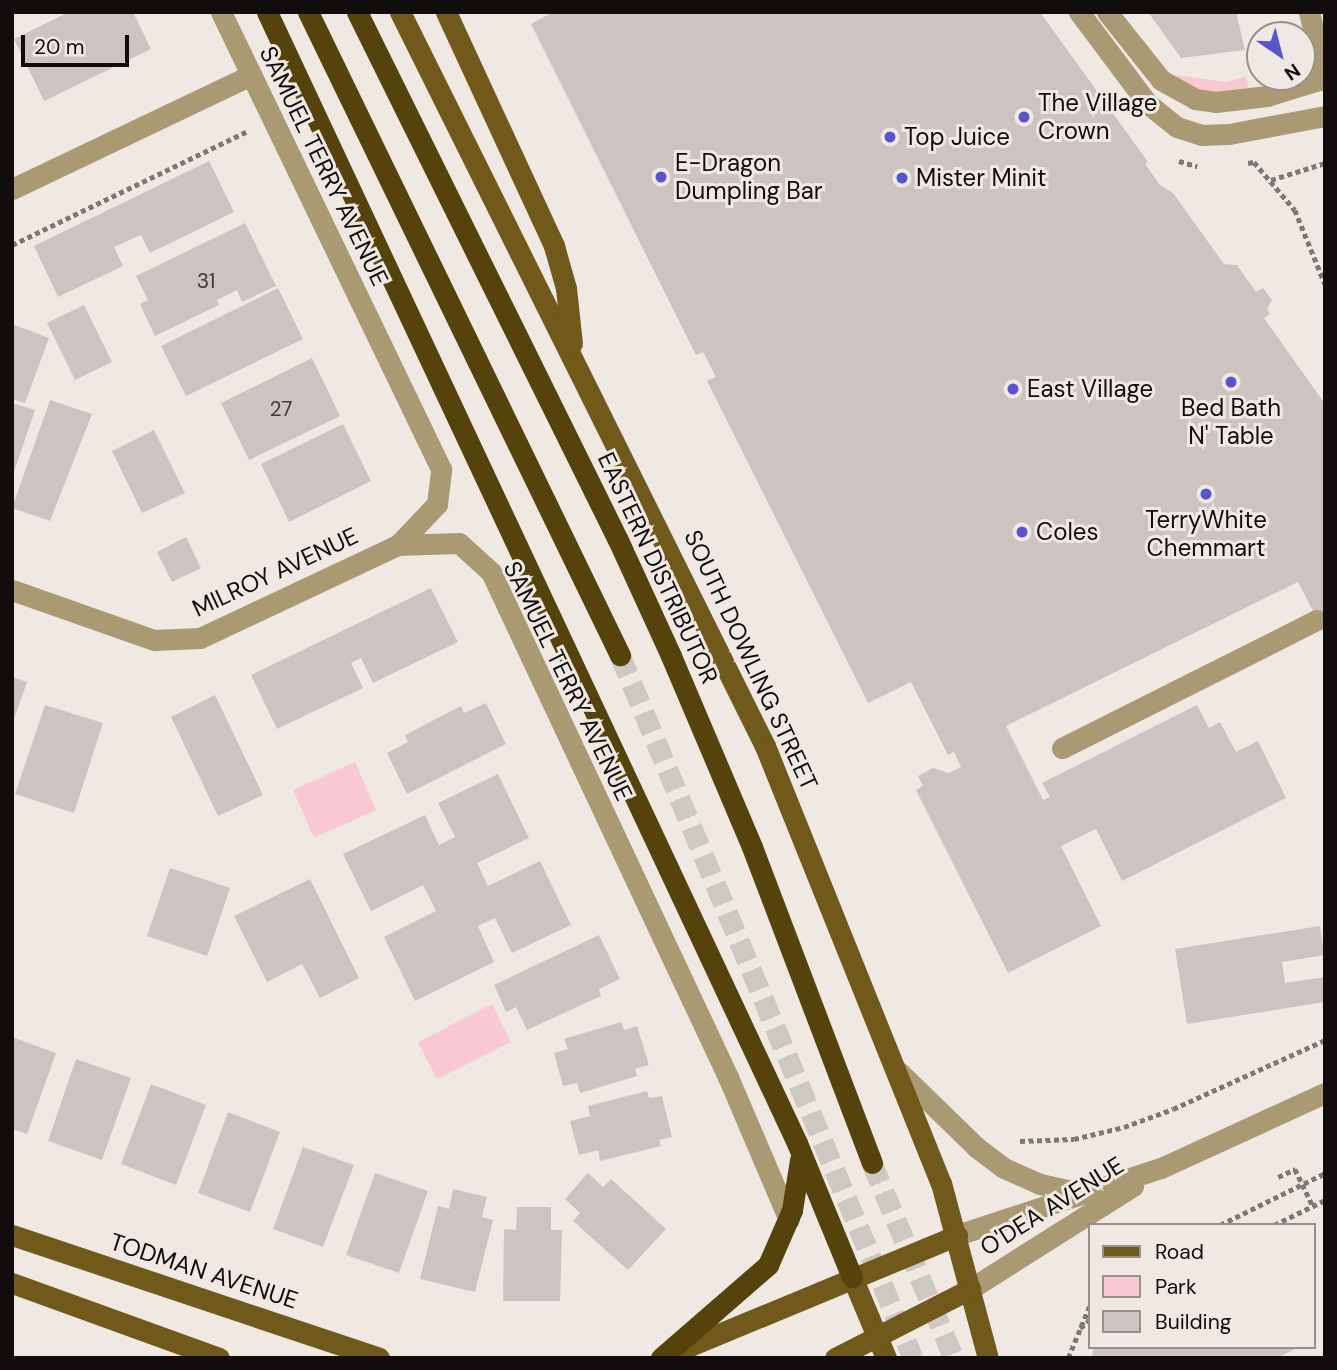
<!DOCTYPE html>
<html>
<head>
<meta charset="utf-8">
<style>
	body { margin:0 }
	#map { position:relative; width:1337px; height:1370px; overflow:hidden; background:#f0e9e3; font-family:"DM Sans",sans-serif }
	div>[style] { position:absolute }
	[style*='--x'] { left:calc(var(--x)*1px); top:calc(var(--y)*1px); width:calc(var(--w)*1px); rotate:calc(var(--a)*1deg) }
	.green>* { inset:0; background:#f8c9d3 }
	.building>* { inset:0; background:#cdc4c2 }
	.highway-tunnel>* { height:21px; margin-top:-10.5px; transform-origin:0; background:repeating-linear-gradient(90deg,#cec8c3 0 21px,transparent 0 31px) }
	.path>* { height:4.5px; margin-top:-2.25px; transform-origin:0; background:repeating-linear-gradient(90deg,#7d7874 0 5px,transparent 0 8.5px) }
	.minor>* { height:21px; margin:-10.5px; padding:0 10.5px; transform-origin:10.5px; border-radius:10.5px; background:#aa9a74 }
	.major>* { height:21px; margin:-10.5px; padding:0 10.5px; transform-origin:10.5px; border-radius:10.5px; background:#70591a }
	.highway>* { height:21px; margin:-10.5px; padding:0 10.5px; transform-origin:10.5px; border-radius:10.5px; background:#56430b }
	.dots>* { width:19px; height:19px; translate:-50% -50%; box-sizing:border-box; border:4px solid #f0e9e3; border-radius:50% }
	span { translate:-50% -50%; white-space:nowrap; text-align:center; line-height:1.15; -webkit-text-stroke:6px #f0e9e3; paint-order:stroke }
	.number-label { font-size:21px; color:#3f3b3a }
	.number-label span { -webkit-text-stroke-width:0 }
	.poi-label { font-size:24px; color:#100d0c }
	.left { translate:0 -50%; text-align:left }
	.street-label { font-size:24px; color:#100d0c }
	.frame { position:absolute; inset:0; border:14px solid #100d0c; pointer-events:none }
	.legend { position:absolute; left:1088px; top:1223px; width:228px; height:126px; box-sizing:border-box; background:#f0e9e3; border:2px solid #96918d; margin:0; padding:9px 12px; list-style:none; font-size:21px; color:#100d0c }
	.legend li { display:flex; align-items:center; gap:14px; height:35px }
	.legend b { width:35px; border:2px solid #96918d }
	.north { position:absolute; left:1246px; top:21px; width:70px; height:70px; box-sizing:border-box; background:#f0e9e3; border:2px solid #96918d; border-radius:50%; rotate:145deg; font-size:19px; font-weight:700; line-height:28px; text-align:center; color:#100d0c }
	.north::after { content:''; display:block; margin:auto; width:24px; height:32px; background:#5755cd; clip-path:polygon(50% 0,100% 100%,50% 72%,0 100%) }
	.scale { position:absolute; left:21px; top:35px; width:108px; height:32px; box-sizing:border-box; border:4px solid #100d0c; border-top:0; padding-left:9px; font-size:21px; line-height:24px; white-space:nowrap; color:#100d0c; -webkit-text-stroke:5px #f0e9e3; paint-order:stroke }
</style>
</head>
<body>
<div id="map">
	<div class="green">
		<div style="clip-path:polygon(1177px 75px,1227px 82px,1246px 76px,1250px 93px,1201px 92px,1174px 79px)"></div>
		<div style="clip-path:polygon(355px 762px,376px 810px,314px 838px,293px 790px)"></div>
		<div style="clip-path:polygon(492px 1004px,511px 1042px,437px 1079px,418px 1042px)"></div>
	</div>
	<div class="building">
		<div style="clip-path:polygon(69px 12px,133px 12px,151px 49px,44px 101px,14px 39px)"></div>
		<div style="clip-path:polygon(553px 12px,1040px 12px,1148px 162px,1145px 164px,1160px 185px,1173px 193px,1224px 264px,1237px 265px,1256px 292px,1263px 288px,1272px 300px,1267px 309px,1270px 314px,1264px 318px,1325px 404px,1325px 634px,1298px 582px,1006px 726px,1043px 800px,1050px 797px,1042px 783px,1197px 705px,1209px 728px,1220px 722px,1236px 752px,1258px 741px,1286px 798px,1122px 881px,1096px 829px,1061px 846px,1101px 926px,1008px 973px,916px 790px,923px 786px,918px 776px,933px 768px,949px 773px,961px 767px,954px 752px,948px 755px,911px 682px,868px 703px,707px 381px,716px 377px,703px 352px,696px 355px,531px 24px)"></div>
		<div style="clip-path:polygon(1148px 12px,1236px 12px,1245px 50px,1181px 58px)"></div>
		<div style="clip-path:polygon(209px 161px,234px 212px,150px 253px,141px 235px,114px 247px,123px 266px,58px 297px,34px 246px)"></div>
		<div style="clip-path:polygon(245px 223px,276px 286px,242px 302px,237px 290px,217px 300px,219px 305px,155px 336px,140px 304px,148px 300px,136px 276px)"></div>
		<div style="clip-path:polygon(278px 288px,303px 339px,186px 396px,161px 346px)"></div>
		<div style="clip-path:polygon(84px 305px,112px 362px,75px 380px,47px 323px)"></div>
		<div style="clip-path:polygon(12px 324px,49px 338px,25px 403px,12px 399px)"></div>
		<div style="clip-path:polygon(312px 358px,340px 416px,249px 460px,221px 403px)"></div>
		<div style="clip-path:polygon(50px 400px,92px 414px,50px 521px,12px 508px)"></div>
		<div style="clip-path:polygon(12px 403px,35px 410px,13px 475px,12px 475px)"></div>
		<div style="clip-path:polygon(343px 424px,371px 481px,289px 522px,261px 464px)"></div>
		<div style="clip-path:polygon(154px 430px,185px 493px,142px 513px,112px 451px)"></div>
		<div style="clip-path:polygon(186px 537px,201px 568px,172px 582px,157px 552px)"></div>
		<div style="clip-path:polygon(431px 588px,458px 642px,373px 683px,361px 658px,351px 663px,363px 688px,277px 729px,251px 675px)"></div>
		<div style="clip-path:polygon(12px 677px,27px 682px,13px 722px,12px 722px)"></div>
		<div style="clip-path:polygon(215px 695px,263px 795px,218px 816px,171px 717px)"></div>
		<div style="clip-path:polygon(486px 703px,506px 744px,407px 794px,387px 753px,408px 742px,405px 735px,461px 706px,464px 713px)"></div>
		<div style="clip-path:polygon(45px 705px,103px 723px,74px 813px,15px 794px)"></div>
		<div style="clip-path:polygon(498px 774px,529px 838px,477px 863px,488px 886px,540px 861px,571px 925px,512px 953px,495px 918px,478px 926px,494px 962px,415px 1001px,384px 937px,436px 911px,423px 885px,371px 911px,343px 854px,425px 815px,439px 845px,455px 837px,438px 803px)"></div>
		<div style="clip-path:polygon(170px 868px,230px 888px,207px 956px,147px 936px)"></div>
		<div style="clip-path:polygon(310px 879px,359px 978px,320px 998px,302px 964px,267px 982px,234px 916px)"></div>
		<div style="clip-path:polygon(1320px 926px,1324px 955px,1282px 962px,1285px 983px,1325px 977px,1325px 1002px,1187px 1024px,1175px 949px)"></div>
		<div style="clip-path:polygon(599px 935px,620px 979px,599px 989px,601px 996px,527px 1030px,516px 1007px,506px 1012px,494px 985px)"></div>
		<div style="clip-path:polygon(621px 1022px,624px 1030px,637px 1026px,649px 1065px,635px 1069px,637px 1076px,580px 1093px,577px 1083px,563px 1086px,554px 1053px,568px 1049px,564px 1039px)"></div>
		<div style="clip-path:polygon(12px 1037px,56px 1053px,27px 1134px,12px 1129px)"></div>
		<div style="clip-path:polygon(76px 1059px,131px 1078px,102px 1160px,48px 1141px)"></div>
		<div style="clip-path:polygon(151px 1084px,206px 1105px,176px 1185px,121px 1164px)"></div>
		<div style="clip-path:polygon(647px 1091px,649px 1098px,662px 1096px,672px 1137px,659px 1140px,661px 1146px,600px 1161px,598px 1150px,579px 1155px,570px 1121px,590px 1116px,588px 1106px)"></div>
		<div style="clip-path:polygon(228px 1112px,280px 1132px,250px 1212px,198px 1193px)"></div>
		<div style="clip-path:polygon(303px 1147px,354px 1165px,323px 1247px,273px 1229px)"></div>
		<div style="clip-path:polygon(375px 1173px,428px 1191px,399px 1273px,346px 1255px)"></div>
		<div style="clip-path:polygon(588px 1173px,603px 1187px,611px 1179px,666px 1229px,628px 1270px,573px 1221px,580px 1213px,565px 1199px)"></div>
		<div style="clip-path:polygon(453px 1189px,487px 1197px,482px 1217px,493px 1220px,475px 1292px,420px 1279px,438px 1206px,449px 1209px)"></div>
		<div style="clip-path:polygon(517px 1207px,551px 1207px,551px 1230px,562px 1230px,560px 1301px,503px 1301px,504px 1229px,516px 1230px)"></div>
		<div style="clip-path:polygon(1094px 1347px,1299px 1347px,1277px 1358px,1092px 1358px)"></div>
	</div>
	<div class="highway-tunnel">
		<div style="--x:620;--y:655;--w:762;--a:67.37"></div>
		<div style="--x:872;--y:1163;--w:212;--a:67.2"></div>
	</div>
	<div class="path">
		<div style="--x:1179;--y:161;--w:19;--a:16"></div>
		<div style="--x:1248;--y:163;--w:6;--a:-9"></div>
		<div style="--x:1254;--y:162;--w:63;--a:49.5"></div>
		<div style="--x:1295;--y:210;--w:80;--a:67.9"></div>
		<div style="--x:1271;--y:180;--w:57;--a:-17.5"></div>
		<div style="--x:12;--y:245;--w:260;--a:-25.8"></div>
		<div style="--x:1020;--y:1141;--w:54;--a:-2.1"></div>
		<div style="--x:1074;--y:1139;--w:51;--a:-13.5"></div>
		<div style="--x:1124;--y:1127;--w:52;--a:-20.2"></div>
		<div style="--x:1173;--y:1109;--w:167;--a:-24.4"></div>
		<div style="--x:1278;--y:1177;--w:19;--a:-25"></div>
		<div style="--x:1295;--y:1169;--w:41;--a:64.1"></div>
		<div style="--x:1220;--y:1225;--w:117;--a:-26.3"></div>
		<div style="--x:1274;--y:1225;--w:57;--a:-26.1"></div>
		<div style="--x:1080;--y:1328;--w:13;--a:-39"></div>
		<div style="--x:1068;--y:1358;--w:57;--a:-67.5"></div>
	</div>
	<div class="minor">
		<div style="--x:1079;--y:12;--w:114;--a:53.2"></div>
		<div style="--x:1147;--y:103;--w:38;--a:39"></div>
		<div style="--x:1177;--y:127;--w:26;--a:18"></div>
		<div style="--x:1202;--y:135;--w:27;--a:-2"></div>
		<div style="--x:1229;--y:134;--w:98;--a:-10.6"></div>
		<div style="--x:1107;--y:12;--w:87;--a:51.5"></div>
		<div style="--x:1161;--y:80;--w:39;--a:29"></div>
		<div style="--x:1195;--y:99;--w:21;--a:8"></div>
		<div style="--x:1216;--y:102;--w:51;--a:-6.7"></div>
		<div style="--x:1267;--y:96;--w:61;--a:-17.2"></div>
		<div style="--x:1309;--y:12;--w:70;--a:76.8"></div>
		<div style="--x:12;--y:189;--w:265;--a:-25.5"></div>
		<div style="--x:398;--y:545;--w:61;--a:-1.9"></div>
		<div style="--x:459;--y:543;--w:43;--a:42.2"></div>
		<div style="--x:491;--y:572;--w:558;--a:64.86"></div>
		<div style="--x:728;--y:1077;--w:155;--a:66.9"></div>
		<div style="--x:12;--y:590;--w:151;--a:19.4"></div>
		<div style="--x:154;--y:640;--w:46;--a:-2.5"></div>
		<div style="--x:200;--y:638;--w:219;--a:-25.2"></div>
		<div style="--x:398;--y:545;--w:57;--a:-46.4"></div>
		<div style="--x:437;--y:504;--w:35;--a:-83"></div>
		<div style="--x:441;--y:469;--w:507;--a:-115.71"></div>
		<div style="--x:1062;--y:748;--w:285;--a:-26.7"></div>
		<div style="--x:899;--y:1072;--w:107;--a:44.2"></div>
		<div style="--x:976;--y:1147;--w:35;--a:37"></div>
		<div style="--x:1004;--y:1168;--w:39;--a:24"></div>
		<div style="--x:1040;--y:1184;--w:43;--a:12.1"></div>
		<div style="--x:957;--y:1235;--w:215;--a:-18.2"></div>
		<div style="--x:1161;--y:1168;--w:180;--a:-24.6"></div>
		<div style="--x:970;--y:1289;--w:193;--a:-32.3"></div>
	</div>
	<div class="major">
		<div style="--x:400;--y:12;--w:820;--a:63.56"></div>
		<div style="--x:765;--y:746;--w:471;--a:68.1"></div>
		<div style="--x:941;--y:1183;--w:181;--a:75"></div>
		<div style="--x:446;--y:12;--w:258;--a:65.2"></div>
		<div style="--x:554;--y:246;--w:44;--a:74.1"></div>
		<div style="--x:566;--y:288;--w:56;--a:83.9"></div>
		<div style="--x:12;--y:1235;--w:387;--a:18.5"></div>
		<div style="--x:852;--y:1277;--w:88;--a:67.2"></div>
		<div style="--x:12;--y:1283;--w:220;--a:19.9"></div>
		<div style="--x:668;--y:1355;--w:313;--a:-22.5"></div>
		<div style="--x:835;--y:1358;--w:152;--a:-27.1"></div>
	</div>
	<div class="highway">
		<div style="--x:267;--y:12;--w:1249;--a:64.89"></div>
		<div style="--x:797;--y:1143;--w:145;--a:67.7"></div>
		<div style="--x:308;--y:12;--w:715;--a:64.12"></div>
		<div style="--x:357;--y:12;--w:589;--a:63.7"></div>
		<div style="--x:618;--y:540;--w:128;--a:65.4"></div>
		<div style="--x:671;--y:656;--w:207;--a:67"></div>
		<div style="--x:752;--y:847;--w:338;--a:69.2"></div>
		<div style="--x:661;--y:1358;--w:142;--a:-41"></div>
		<div style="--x:768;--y:1265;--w:60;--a:-66.4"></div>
		<div style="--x:792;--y:1210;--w:51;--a:-80.9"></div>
	</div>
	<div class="dots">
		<div style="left:1024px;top:117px;background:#5755cd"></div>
		<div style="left:890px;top:137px;background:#5755cd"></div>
		<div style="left:661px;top:177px;background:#5755cd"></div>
		<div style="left:902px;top:178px;background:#5755cd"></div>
		<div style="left:1231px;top:382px;background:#5755cd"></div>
		<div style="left:1013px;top:389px;background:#5755cd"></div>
		<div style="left:1206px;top:494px;background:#5755cd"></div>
		<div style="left:1022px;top:532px;background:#5755cd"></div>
	</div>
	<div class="number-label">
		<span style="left:206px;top:281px">31</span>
		<span style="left:281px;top:409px">27</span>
	</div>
	<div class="poi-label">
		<span class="left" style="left:1038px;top:117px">The Village<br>Crown</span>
		<span class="left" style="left:904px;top:137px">Top Juice</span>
		<span class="left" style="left:675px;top:177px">E-Dragon<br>Dumpling Bar</span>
		<span class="left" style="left:916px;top:178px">Mister Minit</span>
		<span class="left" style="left:1027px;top:389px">East Village</span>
		<span style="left:1231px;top:422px">Bed Bath<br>N' Table</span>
		<span style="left:1206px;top:534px">TerryWhite<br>Chemmart</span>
		<span class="left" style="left:1036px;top:532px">Coles</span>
	</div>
	<div class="street-label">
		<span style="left:324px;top:166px;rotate:64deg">SAMUEL TERRY AVENUE</span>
		<span style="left:658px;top:568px;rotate:65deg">EASTERN DISTRIBUTOR</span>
		<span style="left:275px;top:572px;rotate:-25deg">MILROY AVENUE</span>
		<span style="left:751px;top:660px;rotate:65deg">SOUTH DOWLING STREET</span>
		<span style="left:568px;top:681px;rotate:64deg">SAMUEL TERRY AVENUE</span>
		<span style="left:1052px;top:1206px;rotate:-32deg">O'DEA AVENUE</span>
		<span style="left:204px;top:1271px;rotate:18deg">TODMAN AVENUE</span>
	</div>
	<div class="frame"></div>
	<ul class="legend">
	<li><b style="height:9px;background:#70591a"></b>Road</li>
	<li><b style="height:19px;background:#f8c9d3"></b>Park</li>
	<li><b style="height:19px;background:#cdc4c2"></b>Building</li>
	</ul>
	<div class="north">N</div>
	<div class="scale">20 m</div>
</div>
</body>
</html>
